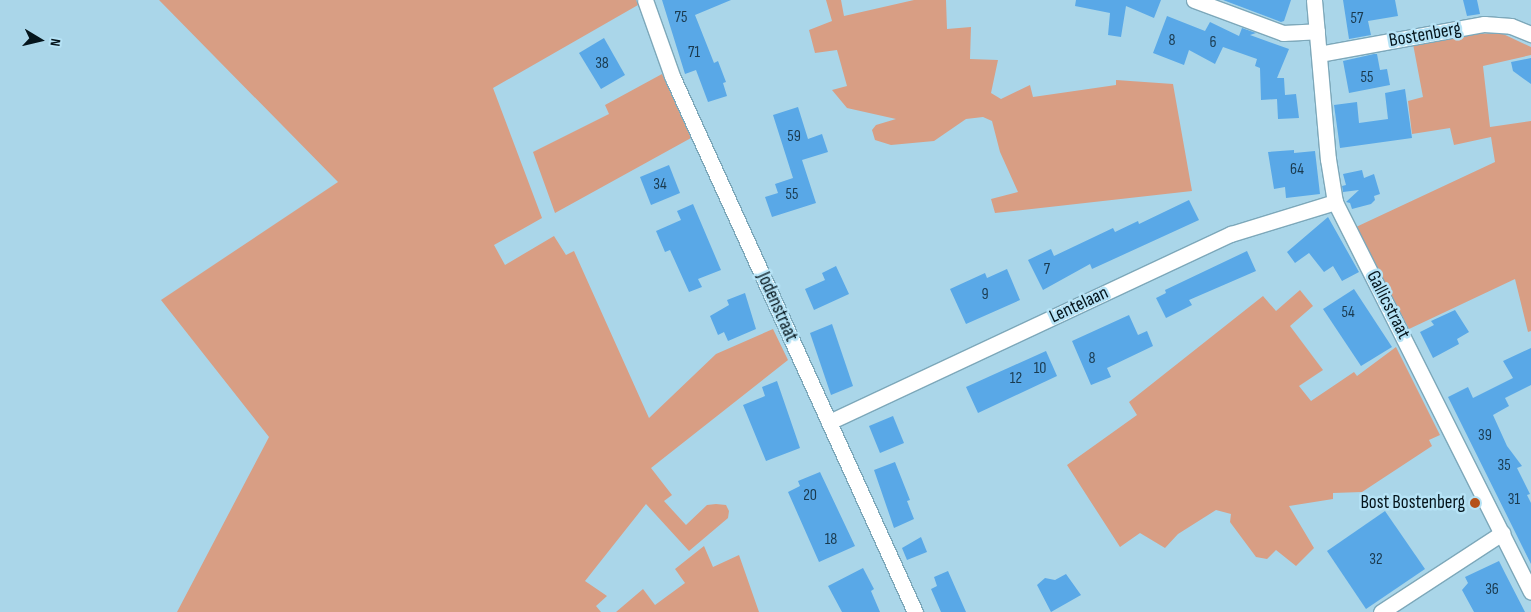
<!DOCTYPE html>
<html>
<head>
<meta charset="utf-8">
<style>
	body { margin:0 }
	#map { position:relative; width:1531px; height:612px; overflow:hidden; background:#aad6e9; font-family:"Sofia Sans Condensed",sans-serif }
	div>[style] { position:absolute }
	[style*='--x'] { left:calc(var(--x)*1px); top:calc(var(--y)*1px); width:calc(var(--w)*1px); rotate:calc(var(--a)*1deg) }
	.green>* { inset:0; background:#d89e84 }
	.building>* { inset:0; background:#59a8e7 }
	.roads { filter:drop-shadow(1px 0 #7da8ba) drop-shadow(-1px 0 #7da8ba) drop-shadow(0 1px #7da8ba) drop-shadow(0 -1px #7da8ba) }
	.minor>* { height:15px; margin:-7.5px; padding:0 7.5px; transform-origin:7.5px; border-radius:7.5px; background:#fff }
	.dots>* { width:14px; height:14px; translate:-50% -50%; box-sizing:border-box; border:2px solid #b6e3f6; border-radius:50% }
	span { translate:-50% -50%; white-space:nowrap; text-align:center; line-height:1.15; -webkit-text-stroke:5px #b6e3f6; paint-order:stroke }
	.number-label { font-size:16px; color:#1a3a4f }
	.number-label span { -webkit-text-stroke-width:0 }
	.street-label { font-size:19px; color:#05151c }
	.poi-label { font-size:19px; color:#05151c }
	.right { translate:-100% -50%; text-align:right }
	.north { position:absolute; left:15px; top:15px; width:50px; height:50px; -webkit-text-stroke:4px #b6e3f6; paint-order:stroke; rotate:99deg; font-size:14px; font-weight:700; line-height:20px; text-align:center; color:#05151c }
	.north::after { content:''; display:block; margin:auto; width:18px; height:22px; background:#05151c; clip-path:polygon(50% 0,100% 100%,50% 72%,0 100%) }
</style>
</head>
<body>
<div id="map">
	<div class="green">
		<div style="clip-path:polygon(159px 0,636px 0,638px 5px,493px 88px,542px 218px,494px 245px,505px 265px,554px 236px,566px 255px,574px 251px,649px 418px,716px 354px,773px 329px,788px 360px,651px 468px,672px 495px,664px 501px,686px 525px,707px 505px,716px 504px,726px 505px,729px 511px,728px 518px,689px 551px,646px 504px,585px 581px,607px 596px,596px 606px,601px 612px,177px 612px,269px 437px,161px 300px,338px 182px)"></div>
		<div style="clip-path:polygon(826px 0,841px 0,844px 16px,914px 0,946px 0,947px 29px,971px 27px,970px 59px,998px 60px,991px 93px,1001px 99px,1030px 85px,1033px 97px,1116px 85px,1116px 80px,1173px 84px,1192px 191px,995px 213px,991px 199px,1018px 192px,1000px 152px,992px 121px,983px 117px,966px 119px,934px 141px,891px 145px,875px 140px,872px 130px,876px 125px,896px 119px,847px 108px,832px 90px,847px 86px,837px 50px,815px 53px,809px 30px,832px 21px)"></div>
		<div style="clip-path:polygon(1501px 33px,1531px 47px,1531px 55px,1483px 66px,1490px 127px,1531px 121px,1531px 331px,1528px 332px,1515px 279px,1409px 329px,1356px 227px,1495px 162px,1491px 137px,1454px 145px,1450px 128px,1412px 134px,1408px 101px,1423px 97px,1413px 44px,1471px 34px)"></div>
		<div style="clip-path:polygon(662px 74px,691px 138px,555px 213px,533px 152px,609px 114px,605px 105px)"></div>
		<div style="clip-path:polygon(1300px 290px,1313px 306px,1290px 326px,1323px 370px,1299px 386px,1311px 401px,1354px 372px,1357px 376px,1396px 347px,1440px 435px,1429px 440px,1432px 446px,1362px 492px,1333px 493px,1333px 499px,1289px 506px,1314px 548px,1296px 566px,1276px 550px,1267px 559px,1256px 557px,1230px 522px,1231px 514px,1216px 510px,1178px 534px,1165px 548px,1140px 533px,1120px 547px,1067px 465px,1137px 415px,1129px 402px,1263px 296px,1276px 311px)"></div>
		<div style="clip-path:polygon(704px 546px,713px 567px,739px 555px,759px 612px,616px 612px,643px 589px,655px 605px,685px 583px,675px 569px)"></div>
	</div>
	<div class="building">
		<div style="clip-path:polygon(662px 0,731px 0,695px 15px,714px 63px,718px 61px,726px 82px,723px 83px,727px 96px,708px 102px,696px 70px,685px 74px)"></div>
		<div style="clip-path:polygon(1076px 0,1161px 0,1154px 18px,1126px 6px,1121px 37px,1108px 35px,1110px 13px,1075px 6px)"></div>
		<div style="clip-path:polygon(1223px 0,1291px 0,1284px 21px,1281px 22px)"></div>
		<div style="clip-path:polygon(1343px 0,1395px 0,1398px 16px,1368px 21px,1371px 35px,1349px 39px)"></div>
		<div style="clip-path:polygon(1463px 0,1477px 0,1480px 14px,1467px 16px)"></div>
		<div style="clip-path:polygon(1167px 16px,1205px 31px,1210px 22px,1239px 36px,1242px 28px,1256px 33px,1250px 35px,1289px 49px,1277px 78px,1284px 78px,1285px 95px,1296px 94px,1299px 118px,1278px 119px,1277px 99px,1261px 100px,1260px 68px,1255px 66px,1257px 59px,1223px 47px,1215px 64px,1189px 50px,1184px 65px,1153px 53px)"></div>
		<div style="clip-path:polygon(604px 38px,625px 75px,601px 89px,579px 53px)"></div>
		<div style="clip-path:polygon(1374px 54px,1377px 54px,1380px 70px,1387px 69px,1390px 85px,1349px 93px,1343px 61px)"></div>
		<div style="clip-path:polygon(1531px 58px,1531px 84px,1513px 71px,1511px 62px)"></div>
		<div style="clip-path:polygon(1405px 89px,1412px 138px,1340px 148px,1334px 105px,1357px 102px,1359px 123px,1388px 119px,1385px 93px)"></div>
		<div style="clip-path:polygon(798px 107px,808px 139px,822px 134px,828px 152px,802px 160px,816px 203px,772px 217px,765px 197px,778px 193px,775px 184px,793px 178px,773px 115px)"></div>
		<div style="clip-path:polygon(1294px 150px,1294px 153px,1315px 151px,1320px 194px,1286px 198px,1285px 187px,1274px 189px,1268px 152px)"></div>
		<div style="clip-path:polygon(669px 165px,680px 193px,651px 205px,640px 177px)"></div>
		<div style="clip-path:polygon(1362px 170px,1364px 178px,1374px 174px,1380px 194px,1374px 196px,1375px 200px,1371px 204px,1352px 209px,1350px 203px,1346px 202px,1359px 190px,1343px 192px,1342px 186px,1346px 185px,1343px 174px)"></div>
		<div style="clip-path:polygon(1189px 200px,1199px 220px,1092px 269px,1090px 264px,1043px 290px,1028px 260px,1051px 249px,1054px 256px,1113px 228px,1115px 232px,1138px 221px,1139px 224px)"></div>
		<div style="clip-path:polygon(693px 204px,721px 270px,698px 279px,702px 287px,689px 292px,670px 250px,665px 252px,656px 231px,681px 220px,677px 211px)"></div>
		<div style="clip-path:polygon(1328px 217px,1359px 272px,1342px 281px,1333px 266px,1324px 272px,1309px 253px,1295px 263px,1287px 252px)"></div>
		<div style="clip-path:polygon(1247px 251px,1256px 271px,1189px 300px,1192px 305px,1166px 318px,1156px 298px,1166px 293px,1165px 290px)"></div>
		<div style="clip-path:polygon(836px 266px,849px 294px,814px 310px,805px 289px,825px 280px,822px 273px)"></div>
		<div style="clip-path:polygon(1007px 269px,1020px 300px,966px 324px,950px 289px,985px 273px,987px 278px)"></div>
		<div style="clip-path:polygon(1354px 289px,1392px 347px,1361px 366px,1323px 309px)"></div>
		<div style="clip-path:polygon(745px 293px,756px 329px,728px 341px,724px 332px,718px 335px,710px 316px,729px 305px,727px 300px)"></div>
		<div style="clip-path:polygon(1455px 310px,1469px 332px,1457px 339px,1459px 344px,1433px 358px,1420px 332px,1434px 325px,1431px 321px)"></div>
		<div style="clip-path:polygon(1129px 315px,1138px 335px,1147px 331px,1153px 346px,1107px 368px,1111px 377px,1091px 385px,1072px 341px)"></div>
		<div style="clip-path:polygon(832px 324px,853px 386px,831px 395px,810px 333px)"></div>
		<div style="clip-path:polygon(1531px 348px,1531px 385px,1505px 398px,1509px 406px,1493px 415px,1507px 446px,1522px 466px,1517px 468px,1530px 494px,1527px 495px,1531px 503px,1531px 564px,1448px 397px,1468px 387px,1473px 398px,1513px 378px,1503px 361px)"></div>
		<div style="clip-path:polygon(1046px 351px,1057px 376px,978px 413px,966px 387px)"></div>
		<div style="clip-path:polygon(777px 381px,800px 448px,766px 461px,743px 405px,765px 396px,762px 387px)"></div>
		<div style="clip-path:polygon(893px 416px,904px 443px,880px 453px,869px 426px)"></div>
		<div style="clip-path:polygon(895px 462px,910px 500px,907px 501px,914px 519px,894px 528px,874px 470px)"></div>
		<div style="clip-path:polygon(820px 472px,855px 546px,819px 562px,788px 492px,800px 486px,798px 481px)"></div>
		<div style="clip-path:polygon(1385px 511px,1425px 569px,1366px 609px,1327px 551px)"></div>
		<div style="clip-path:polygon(921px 537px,927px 552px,907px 560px,902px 548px)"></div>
		<div style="clip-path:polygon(1499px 561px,1506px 575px,1525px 612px,1474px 612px,1462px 590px,1468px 583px,1465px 577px)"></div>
		<div style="clip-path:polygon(863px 568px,874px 589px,871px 591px,880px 612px,842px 612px,828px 586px)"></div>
		<div style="clip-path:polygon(948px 571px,966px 612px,941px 612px,931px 589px,937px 586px,934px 577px)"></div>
		<div style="clip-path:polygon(1066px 574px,1081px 595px,1051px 612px,1037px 585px,1045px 578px,1055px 580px)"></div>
	</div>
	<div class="roads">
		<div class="minor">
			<div style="--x:645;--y:0;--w:81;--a:70.4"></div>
			<div style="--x:672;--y:76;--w:589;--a:65.61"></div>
			<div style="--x:1194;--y:0;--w:95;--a:20.3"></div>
			<div style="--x:1283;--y:33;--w:34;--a:-3"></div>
			<div style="--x:1314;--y:0;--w:160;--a:85"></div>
			<div style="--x:1328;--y:159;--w:44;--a:80.8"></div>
			<div style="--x:1335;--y:202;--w:436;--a:63.3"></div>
			<div style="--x:1319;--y:54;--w:168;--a:-10.3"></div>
			<div style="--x:1484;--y:24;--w:27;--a:4"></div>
			<div style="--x:1511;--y:26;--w:22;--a:22"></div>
			<div style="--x:829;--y:422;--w:444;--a:-25.1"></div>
			<div style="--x:1231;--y:234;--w:109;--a:-17.1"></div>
			<div style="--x:1381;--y:612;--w:145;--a:-33.1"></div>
		</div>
	</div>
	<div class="dots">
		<div style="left:1475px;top:503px;background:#b5521b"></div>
	</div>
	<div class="number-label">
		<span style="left:681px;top:18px">75</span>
		<span style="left:1357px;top:19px">57</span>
		<span style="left:1172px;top:41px">8</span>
		<span style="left:1213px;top:43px">6</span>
		<span style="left:694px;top:53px">71</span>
		<span style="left:602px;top:64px">38</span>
		<span style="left:1367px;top:78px">55</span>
		<span style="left:794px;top:137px">59</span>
		<span style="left:1297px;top:170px">64</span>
		<span style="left:660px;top:185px">34</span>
		<span style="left:792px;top:195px">55</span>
		<span style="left:1047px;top:270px">7</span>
		<span style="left:985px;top:295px">9</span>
		<span style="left:1348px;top:313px">54</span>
		<span style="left:1092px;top:359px">8</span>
		<span style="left:1040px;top:369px">10</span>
		<span style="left:1016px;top:379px">12</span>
		<span style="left:1485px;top:436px">39</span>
		<span style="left:1504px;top:466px">35</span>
		<span style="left:810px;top:496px">20</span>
		<span style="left:1514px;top:500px">31</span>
		<span style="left:831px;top:540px">18</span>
		<span style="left:1376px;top:560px">32</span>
		<span style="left:1492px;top:590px">36</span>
	</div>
	<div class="street-label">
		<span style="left:1425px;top:35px;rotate:-10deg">Bostenberg</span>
		<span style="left:1079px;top:305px;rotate:-25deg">Lentelaan</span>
		<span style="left:1388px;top:305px;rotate:63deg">Gallicstraat</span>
		<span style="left:777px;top:307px;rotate:66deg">Jodenstraat</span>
	</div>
	<div class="poi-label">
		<span class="right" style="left:1465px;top:503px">Bost Bostenberg</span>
	</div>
	<div class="north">N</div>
</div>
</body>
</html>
